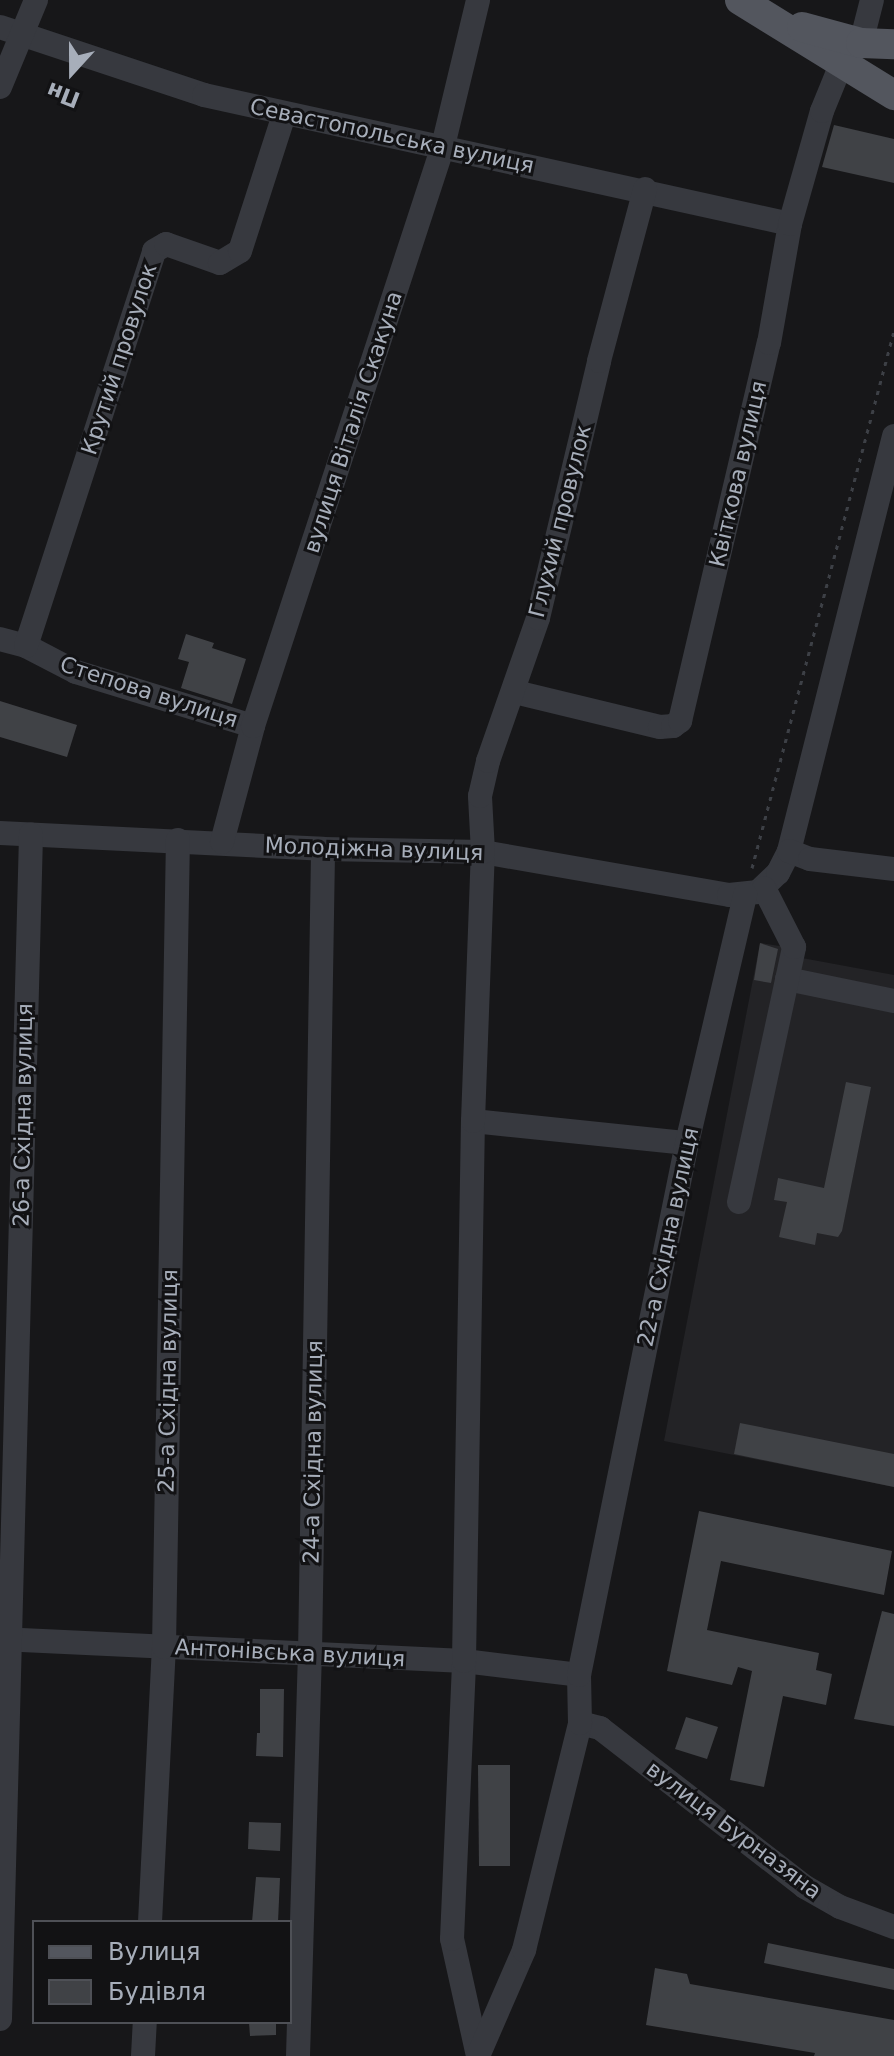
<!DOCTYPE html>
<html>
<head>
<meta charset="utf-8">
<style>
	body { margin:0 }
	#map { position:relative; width:894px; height:2056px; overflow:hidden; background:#171719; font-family:"DejaVu Sans",sans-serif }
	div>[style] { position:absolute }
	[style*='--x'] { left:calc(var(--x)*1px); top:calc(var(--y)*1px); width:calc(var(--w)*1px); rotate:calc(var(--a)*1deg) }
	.built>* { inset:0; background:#232326 }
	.building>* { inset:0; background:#404246 }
	.path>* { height:3px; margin-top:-1.5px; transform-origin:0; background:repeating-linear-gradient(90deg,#3d4046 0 4px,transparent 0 10px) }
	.minor>* { height:24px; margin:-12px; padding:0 12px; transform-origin:12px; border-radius:12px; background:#37393f }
	.major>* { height:30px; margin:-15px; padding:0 15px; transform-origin:15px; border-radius:15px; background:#53565e }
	span { translate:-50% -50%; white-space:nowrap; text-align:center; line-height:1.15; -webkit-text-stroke:6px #121214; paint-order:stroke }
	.street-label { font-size:22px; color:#a7aeba }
	.legend { position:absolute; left:32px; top:1920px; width:260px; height:104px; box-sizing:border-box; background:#121214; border:2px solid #4e5056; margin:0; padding:10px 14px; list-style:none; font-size:24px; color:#a7aeba }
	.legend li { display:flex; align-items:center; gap:16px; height:40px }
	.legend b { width:40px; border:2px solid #4e5056 }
	.north { position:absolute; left:32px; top:32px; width:80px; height:80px; -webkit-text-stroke:6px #121214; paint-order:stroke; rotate:201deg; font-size:22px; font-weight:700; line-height:32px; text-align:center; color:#a7aeba }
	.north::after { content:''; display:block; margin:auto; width:28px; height:36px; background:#a7aeba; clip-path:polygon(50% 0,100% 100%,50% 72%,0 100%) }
</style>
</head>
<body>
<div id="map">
	<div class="built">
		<div style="clip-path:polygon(760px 943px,786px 947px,802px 958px,894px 975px,894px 1487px,664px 1441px)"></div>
	</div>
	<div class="building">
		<div style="clip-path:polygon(834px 125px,894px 139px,894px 183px,822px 167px)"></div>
		<div style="clip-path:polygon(186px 634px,214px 643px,212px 648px,246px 659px,232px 704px,181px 688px,189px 662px,178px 659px)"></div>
		<div style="clip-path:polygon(0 701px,77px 725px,67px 757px,0 737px)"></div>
		<div style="clip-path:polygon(760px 943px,778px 949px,771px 983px,754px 980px)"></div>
		<div style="clip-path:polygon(846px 1082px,871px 1087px,842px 1231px,838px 1237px,817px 1233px,815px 1245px,779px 1237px,787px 1202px,774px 1200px,778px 1178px,824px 1188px)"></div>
		<div style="clip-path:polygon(740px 1423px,894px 1454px,894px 1487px,734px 1454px)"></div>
		<div style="clip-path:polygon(699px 1511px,892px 1551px,884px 1595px,721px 1561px,707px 1630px,819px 1653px,816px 1670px,832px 1674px,826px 1705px,783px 1696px,764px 1787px,730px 1780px,752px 1671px,738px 1667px,732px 1685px,667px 1671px)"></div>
		<div style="clip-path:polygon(882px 1611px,894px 1614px,894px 1726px,854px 1719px)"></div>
		<div style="clip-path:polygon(260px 1689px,284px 1689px,283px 1757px,256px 1756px,257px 1733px,260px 1733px)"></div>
		<div style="clip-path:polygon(686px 1717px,718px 1727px,707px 1759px,675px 1749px)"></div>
		<div style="clip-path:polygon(478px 1765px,510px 1765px,510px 1866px,479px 1866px)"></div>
		<div style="clip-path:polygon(249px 1822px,281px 1823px,280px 1851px,248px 1849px)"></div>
		<div style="clip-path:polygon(256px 1877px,280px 1878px,278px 1922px,252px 1922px)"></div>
		<div style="clip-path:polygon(768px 1943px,894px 1969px,894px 1990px,764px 1963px)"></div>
		<div style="clip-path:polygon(655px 1968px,687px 1974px,690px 1984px,894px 2020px,894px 2056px,814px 2056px,815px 2053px,646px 2025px)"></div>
		<div style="clip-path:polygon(249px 2022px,276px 2022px,276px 2035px,250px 2036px)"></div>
	</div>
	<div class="path">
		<div style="--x:752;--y:868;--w:555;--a:-75.19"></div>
	</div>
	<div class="minor">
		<div style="--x:0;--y:27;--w:215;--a:18.4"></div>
		<div style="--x:204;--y:95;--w:600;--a:12.41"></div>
		<div style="--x:861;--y:43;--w:44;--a:-75.7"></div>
		<div style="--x:0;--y:87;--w:94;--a:-67.5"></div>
		<div style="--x:0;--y:639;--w:27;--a:15"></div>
		<div style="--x:26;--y:646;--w:56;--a:27.5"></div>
		<div style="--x:76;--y:672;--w:185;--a:17"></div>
		<div style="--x:26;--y:646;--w:415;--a:-72"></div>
		<div style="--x:154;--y:251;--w:14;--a:-30"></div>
		<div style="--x:166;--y:244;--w:57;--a:19.4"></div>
		<div style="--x:220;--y:263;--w:23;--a:-31"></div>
		<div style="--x:240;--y:251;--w:143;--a:-72.1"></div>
		<div style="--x:515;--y:692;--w:149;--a:13.6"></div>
		<div style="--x:660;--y:727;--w:13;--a:-4"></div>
		<div style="--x:673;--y:726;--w:9;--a:-36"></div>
		<div style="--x:680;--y:721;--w:388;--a:-76.8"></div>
		<div style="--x:769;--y:343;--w:121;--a:-80"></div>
		<div style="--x:790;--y:224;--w:117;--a:-74.2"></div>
		<div style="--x:822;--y:111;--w:53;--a:-67.8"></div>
		<div style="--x:0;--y:833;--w:323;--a:2.8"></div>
		<div style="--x:323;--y:849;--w:160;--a:1.1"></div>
		<div style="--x:483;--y:852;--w:250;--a:9.9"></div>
		<div style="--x:729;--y:895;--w:29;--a:-6"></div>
		<div style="--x:758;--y:892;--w:28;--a:-44"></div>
		<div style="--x:778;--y:873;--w:25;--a:-63"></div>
		<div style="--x:789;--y:851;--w:428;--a:-75.8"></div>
		<div style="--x:222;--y:842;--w:120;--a:-75"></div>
		<div style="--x:253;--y:726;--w:610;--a:-71.86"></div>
		<div style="--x:443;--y:146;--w:150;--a:-76.5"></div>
		<div style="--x:789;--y:851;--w:22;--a:21"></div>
		<div style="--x:810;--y:859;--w:85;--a:6.8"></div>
		<div style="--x:787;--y:979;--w:109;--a:11.6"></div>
		<div style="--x:473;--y:1121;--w:215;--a:5.9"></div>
		<div style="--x:739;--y:1202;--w:261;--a:-77.8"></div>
		<div style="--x:794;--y:947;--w:66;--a:-117"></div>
		<div style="--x:0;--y:1639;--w:465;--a:2.7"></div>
		<div style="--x:464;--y:1661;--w:116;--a:6.9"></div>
		<div style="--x:580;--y:1723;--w:21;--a:14"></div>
		<div style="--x:600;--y:1728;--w:259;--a:37.8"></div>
		<div style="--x:805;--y:1887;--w:40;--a:29.7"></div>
		<div style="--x:840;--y:1907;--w:58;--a:20.3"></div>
		<div style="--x:150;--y:1922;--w:275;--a:-87.1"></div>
		<div style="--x:164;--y:1647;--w:807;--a:-89.01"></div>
		<div style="--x:0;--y:2019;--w:1185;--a:-88.5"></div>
		<div style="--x:143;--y:2056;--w:34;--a:-87"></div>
		<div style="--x:298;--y:2056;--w:402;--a:-88.3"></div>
		<div style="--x:310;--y:1654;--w:805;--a:-89.07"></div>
		<div style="--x:478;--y:2056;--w:120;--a:-102.5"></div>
		<div style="--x:452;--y:1939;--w:278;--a:-87.5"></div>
		<div style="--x:464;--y:1661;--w:540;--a:-89.05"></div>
		<div style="--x:473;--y:1121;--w:269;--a:-87.9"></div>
		<div style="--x:483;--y:852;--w:56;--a:-93.1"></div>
		<div style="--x:480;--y:796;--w:36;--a:-77"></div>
		<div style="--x:488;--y:761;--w:151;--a:-70.7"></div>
		<div style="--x:538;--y:618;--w:264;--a:-76.6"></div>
		<div style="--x:599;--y:361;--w:178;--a:-75"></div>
		<div style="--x:478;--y:2056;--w:116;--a:-66.5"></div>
		<div style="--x:524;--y:1950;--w:234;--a:-76.1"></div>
		<div style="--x:580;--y:1723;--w:48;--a:-91.2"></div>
		<div style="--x:579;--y:1675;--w:543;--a:-78.52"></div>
		<div style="--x:687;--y:1143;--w:255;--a:-76.8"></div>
	</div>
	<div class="major">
		<div style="--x:740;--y:0;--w:181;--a:31.7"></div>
		<div style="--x:802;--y:27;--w:61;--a:15.2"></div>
		<div style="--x:861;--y:43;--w:33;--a:2"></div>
	</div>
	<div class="street-label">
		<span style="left:392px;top:136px;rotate:12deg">Севастопольська вулиця</span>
		<span style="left:119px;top:359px;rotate:-72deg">Крутий провулок</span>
		<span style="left:353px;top:422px;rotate:-72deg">вулиця Віталія Скакуна</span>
		<span style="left:738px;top:474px;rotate:-77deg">Квіткова вулиця</span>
		<span style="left:560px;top:521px;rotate:-76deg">Глухий провулок</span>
		<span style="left:149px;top:692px;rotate:18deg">Степова вулиця</span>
		<span style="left:374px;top:849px;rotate:2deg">Молодіжна вулиця</span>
		<span style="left:23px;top:1115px;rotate:-89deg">26-а Східна вулиця</span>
		<span style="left:668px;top:1237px;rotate:-78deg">22-а Східна вулиця</span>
		<span style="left:168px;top:1381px;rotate:-89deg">25-а Східна вулиця</span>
		<span style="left:313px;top:1452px;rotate:-89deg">24-а Східна вулиця</span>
		<span style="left:290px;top:1653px;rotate:3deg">Антонівська вулиця</span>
		<span style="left:734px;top:1830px;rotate:37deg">вулиця Бурназяна</span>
	</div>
	<ul class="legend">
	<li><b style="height:10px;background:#53565e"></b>Вулиця</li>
	<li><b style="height:22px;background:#404246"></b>Будівля</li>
	</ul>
	<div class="north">Пн</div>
</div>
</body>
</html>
